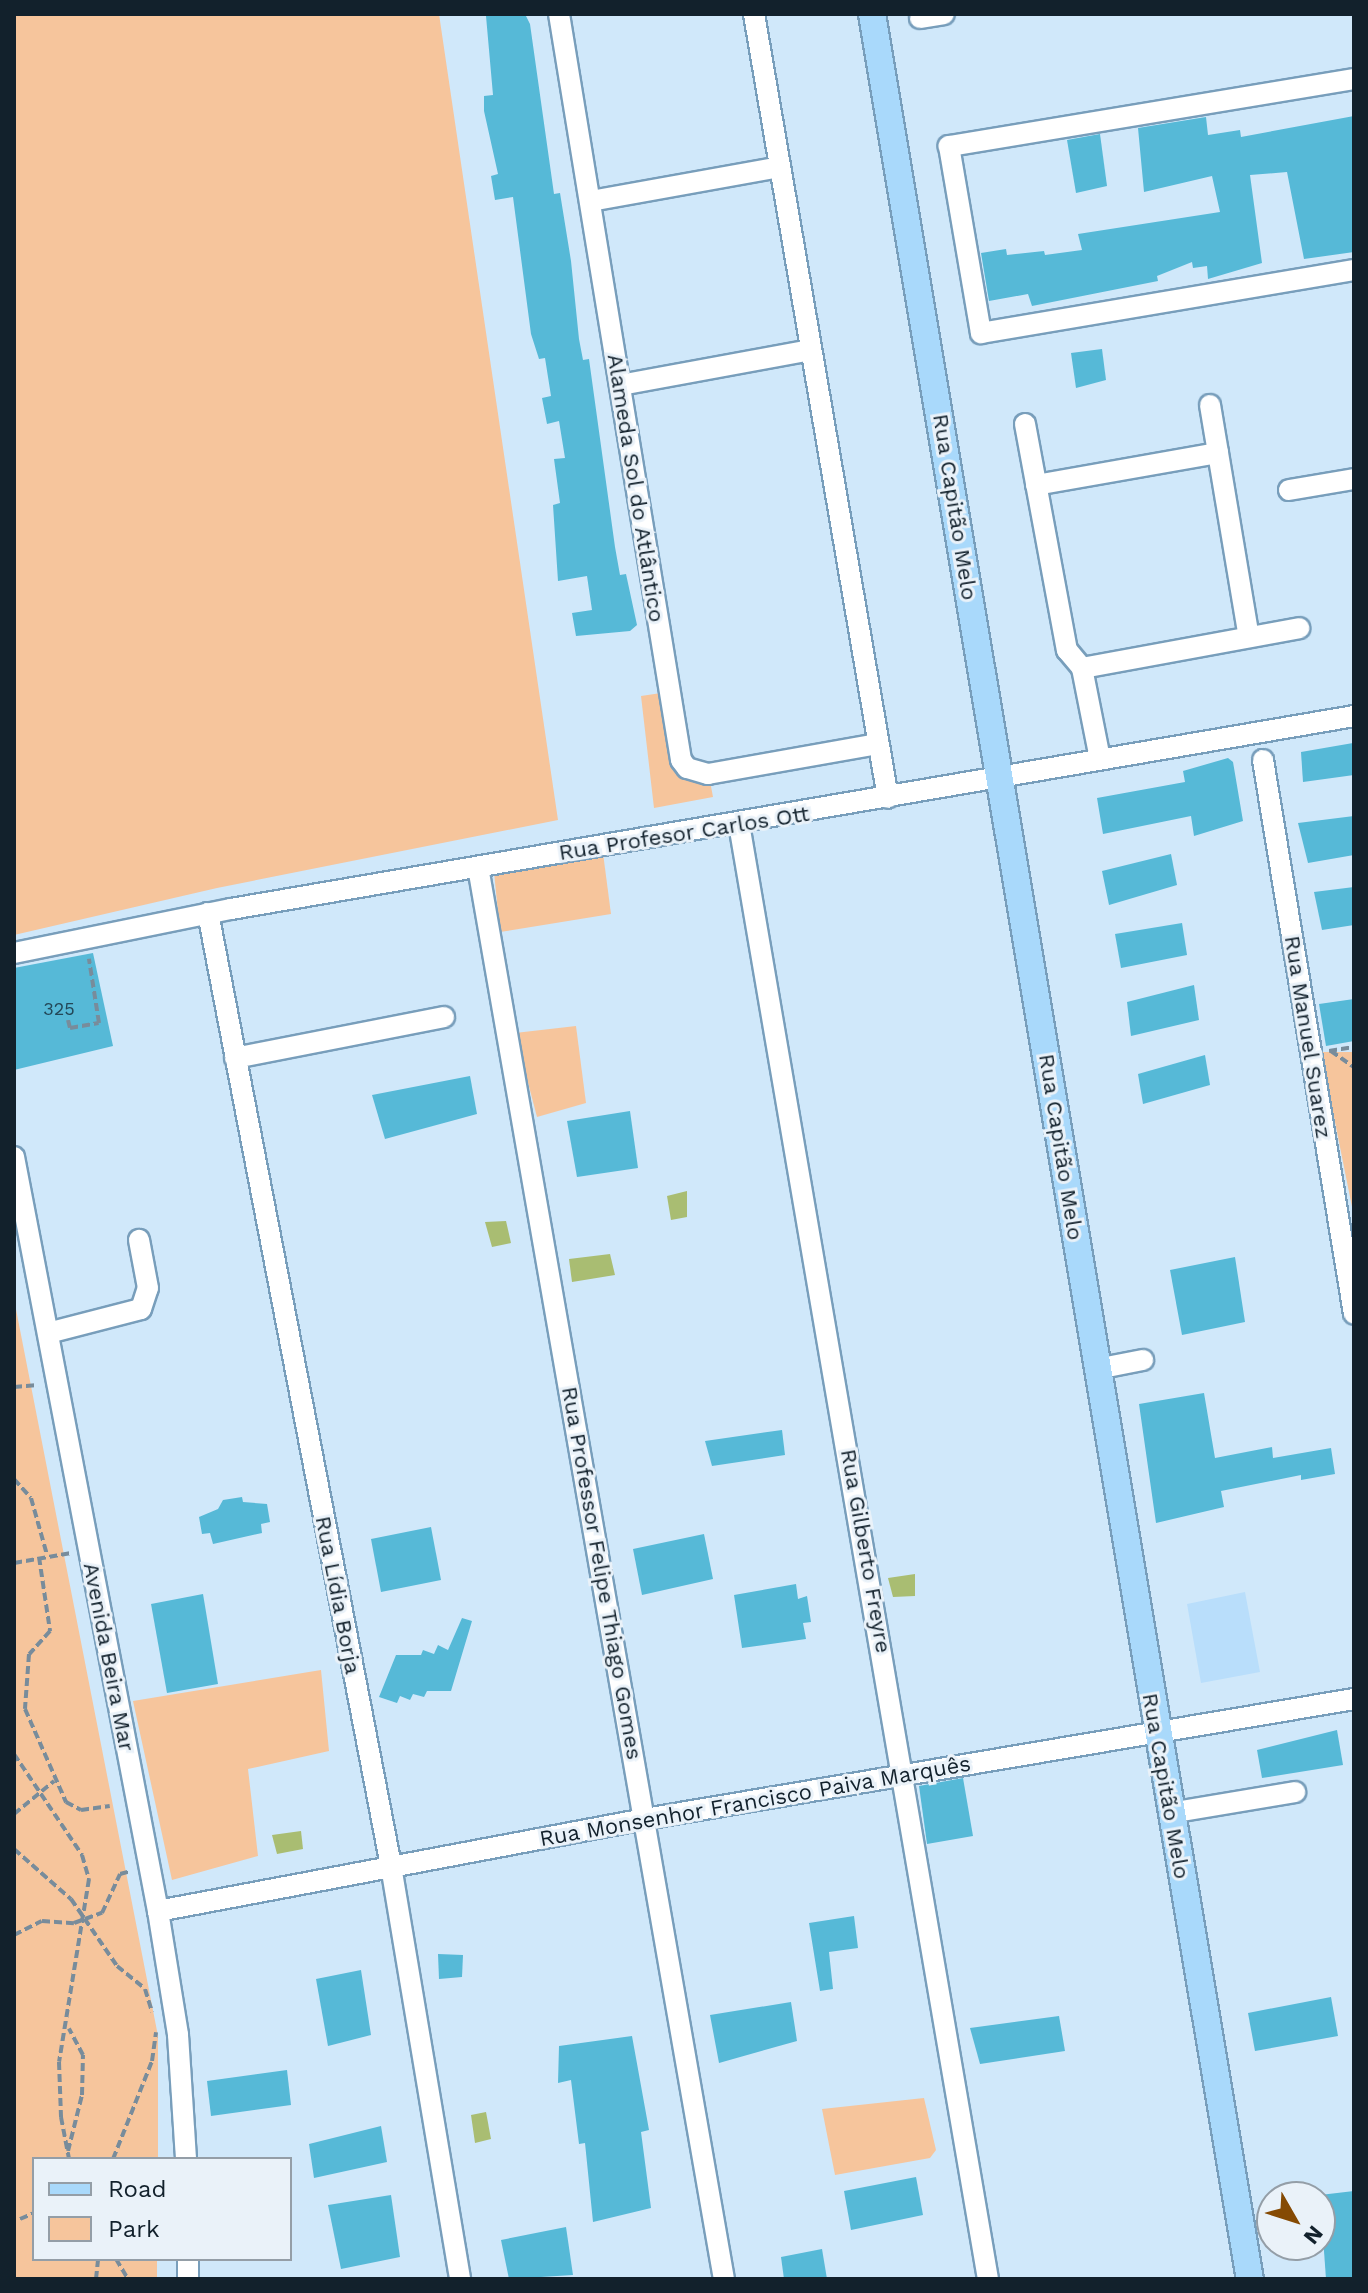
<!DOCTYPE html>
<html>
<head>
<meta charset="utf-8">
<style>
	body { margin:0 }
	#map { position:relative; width:1368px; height:2293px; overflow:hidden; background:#d0e8fa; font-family:"Work Sans",sans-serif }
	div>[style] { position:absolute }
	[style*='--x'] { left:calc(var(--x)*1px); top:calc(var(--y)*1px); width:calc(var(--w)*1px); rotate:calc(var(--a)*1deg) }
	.built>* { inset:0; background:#b9defb }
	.green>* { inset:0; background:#f6c59c }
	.water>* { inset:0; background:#a9bd72 }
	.building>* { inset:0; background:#56b9d7 }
	.path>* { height:4px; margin-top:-2px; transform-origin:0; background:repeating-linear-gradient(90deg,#788c9b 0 8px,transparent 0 12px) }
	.roads { filter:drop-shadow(2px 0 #789ebb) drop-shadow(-2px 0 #789ebb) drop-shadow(0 2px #789ebb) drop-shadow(0 -2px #789ebb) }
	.minor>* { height:20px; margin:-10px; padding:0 10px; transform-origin:10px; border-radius:10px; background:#fff }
	.major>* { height:26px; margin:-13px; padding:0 13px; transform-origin:13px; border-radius:13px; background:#a9d9fb }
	span { translate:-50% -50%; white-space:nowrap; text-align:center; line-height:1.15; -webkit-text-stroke:6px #eaf2f9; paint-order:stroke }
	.number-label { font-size:18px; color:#234757 }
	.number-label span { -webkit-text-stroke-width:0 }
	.street-label { font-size:22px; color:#12212c }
	.frame { position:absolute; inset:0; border:16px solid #12212c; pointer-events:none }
	.legend { position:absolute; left:32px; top:2157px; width:260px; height:104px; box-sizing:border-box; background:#eaf2f9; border:2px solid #949ea7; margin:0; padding:10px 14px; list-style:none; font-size:24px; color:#12212c }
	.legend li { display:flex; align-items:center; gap:16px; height:40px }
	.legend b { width:40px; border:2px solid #949ea7 }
	.north { position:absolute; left:1256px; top:2181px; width:80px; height:80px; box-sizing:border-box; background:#eaf2f9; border:2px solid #949ea7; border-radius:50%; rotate:129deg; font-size:22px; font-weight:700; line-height:32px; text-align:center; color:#12212c }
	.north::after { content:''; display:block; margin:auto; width:28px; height:36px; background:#854a03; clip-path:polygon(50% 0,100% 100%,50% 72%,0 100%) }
</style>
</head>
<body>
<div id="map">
	<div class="built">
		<div style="clip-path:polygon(1245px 1592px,1260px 1672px,1201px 1683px,1187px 1604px)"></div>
	</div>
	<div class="green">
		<div style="clip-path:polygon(14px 14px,439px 14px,558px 820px,217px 888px,14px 935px)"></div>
		<div style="clip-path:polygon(661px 693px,678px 771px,710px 781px,713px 797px,654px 808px,641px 696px)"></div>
		<div style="clip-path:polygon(603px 853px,611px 914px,500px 932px,494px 872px)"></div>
		<div style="clip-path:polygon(576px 1026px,586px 1103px,537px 1117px,515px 1033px)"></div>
		<div style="clip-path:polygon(1321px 1052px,1354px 1052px,1354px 1217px)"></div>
		<div style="clip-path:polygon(14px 1299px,158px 2036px,158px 2159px,34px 2159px,34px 2259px,157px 2259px,157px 2279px,14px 2279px)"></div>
		<div style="clip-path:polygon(321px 1670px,329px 1751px,248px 1769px,258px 1856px,172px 1880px,133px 1701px)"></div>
		<div style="clip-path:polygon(924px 2098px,936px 2150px,930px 2158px,835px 2175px,822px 2109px)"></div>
	</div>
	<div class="water">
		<div style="clip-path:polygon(687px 1191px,687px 1217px,671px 1220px,667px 1196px)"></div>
		<div style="clip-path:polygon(506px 1221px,511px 1243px,492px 1247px,485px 1222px)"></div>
		<div style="clip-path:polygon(610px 1254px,615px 1275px,572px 1282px,569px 1259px)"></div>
		<div style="clip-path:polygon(915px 1574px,915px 1596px,893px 1597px,888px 1578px)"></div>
		<div style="clip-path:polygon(301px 1831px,303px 1849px,277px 1854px,272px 1835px)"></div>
		<div style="clip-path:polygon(486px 2112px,491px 2139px,475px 2143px,471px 2115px)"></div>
	</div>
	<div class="building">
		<div style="clip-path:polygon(499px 14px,525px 14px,530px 24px,554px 194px,560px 193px,571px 261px,579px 339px,583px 360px,589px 359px,615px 547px,620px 575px,626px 574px,637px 625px,630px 631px,576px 636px,572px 613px,592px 610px,587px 576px,558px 581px,553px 505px,560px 503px,554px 459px,565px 458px,559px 421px,547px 424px,542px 398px,551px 396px,545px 358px,539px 359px,531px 334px,513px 197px,495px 200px,491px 176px,498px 174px,484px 111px,484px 96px,493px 95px,486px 16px)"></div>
		<div style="clip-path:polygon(1354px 116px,1354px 252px,1304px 259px,1287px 172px,1250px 175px,1262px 263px,1208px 279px,1207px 266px,1193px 268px,1192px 262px,1157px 276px,1158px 281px,1032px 306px,1028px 294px,989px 301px,981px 253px,1006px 249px,1007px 255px,1044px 251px,1045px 255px,1082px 250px,1078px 234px,1220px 212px,1212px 176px,1144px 192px,1138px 128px,1206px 117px,1208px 135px,1240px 130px,1241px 137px)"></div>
		<div style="clip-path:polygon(1100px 134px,1107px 186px,1076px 193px,1067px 140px)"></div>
		<div style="clip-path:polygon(1102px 349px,1106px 380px,1076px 388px,1071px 353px)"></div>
		<div style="clip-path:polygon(1353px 743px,1354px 775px,1303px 782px,1301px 752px)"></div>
		<div style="clip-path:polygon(1228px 758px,1233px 762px,1243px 821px,1194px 836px,1191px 816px,1103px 834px,1097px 798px,1185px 782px,1183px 771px)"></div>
		<div style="clip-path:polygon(1354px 816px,1354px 855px,1308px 863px,1298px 823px)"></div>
		<div style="clip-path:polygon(1171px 854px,1177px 885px,1109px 905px,1102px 871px)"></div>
		<div style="clip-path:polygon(1354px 887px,1354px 925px,1322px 930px,1314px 892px)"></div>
		<div style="clip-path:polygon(1182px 923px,1187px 955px,1121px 968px,1115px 934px)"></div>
		<div style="clip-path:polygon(93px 953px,113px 1046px,14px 1070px,14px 968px)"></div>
		<div style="clip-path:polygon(1194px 985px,1199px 1020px,1131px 1036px,1127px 1002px)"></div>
		<div style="clip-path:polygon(1354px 999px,1354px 1041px,1326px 1046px,1319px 1004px)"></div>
		<div style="clip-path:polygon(1205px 1055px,1210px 1085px,1143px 1104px,1138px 1074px)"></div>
		<div style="clip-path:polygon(470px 1076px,477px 1114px,385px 1139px,372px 1095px)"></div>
		<div style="clip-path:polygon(630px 1111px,638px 1168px,577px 1177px,567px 1121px)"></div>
		<div style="clip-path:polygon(1235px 1257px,1245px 1322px,1182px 1335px,1170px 1270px)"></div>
		<div style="clip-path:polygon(1204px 1393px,1215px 1458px,1272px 1447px,1273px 1458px,1331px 1448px,1335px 1474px,1301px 1480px,1301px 1475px,1221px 1491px,1224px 1507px,1156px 1523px,1139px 1404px)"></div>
		<div style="clip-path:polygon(782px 1430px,785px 1455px,712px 1466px,705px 1441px)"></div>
		<div style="clip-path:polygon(242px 1497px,243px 1502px,267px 1504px,270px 1522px,261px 1524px,262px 1533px,213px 1544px,210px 1533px,202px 1534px,199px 1517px,218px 1509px,223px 1500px)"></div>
		<div style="clip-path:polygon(431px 1527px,441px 1580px,381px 1592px,371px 1539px)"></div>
		<div style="clip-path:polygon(704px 1534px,713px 1579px,642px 1595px,633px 1549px)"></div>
		<div style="clip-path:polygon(796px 1584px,798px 1599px,807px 1596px,811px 1622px,803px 1623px,806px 1639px,742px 1648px,734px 1595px)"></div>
		<div style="clip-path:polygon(203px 1594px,218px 1684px,167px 1693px,151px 1604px)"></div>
		<div style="clip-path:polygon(462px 1618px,472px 1621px,451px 1691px,427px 1691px,424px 1697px,413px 1694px,410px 1700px,400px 1696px,397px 1703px,379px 1697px,396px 1655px,421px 1655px,423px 1650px,434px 1654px,438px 1645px,448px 1650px)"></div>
		<div style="clip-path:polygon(1337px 1730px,1343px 1765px,1262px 1778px,1257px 1750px)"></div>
		<div style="clip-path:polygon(963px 1778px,973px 1836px,927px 1844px,919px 1786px)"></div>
		<div style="clip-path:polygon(854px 1916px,858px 1948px,829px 1952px,833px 1989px,820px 1991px,809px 1923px)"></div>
		<div style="clip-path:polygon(438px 1954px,463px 1955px,462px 1977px,439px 1979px)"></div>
		<div style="clip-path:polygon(361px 1970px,371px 2035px,328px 2046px,316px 1979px)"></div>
		<div style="clip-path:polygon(1331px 1997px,1338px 2036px,1255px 2051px,1248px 2013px)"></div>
		<div style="clip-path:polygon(791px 2002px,797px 2041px,719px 2063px,710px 2015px)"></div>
		<div style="clip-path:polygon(1059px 2016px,1065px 2051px,980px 2064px,970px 2028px)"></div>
		<div style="clip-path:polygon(632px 2036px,649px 2130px,641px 2132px,651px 2208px,593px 2222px,585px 2143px,579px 2144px,571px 2080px,558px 2083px,559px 2046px)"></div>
		<div style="clip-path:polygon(287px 2070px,291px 2105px,211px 2116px,207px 2081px)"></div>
		<div style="clip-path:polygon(381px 2126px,387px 2162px,314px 2178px,309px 2144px)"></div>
		<div style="clip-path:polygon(916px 2177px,923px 2215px,851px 2230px,844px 2191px)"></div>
		<div style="clip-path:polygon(1354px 2191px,1354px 2279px,1326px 2279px,1320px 2195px)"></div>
		<div style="clip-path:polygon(391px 2195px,400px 2257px,341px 2269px,328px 2205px)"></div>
		<div style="clip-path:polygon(566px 2227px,573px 2275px,509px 2279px,501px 2240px)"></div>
		<div style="clip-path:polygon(822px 2249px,827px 2279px,784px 2279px,781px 2257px)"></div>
	</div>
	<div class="path">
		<div style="--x:68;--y:1020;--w:8;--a:76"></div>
		<div style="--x:70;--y:1028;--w:29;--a:-10"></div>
		<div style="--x:99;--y:1023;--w:65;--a:-98.9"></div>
		<div style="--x:1329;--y:1051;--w:25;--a:-9"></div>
		<div style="--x:1331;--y:1051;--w:28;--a:35"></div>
		<div style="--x:14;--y:1387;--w:24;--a:-5"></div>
		<div style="--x:14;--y:1479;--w:25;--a:48"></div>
		<div style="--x:31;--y:1498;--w:59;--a:74.3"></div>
		<div style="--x:39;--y:1557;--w:75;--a:81.5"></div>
		<div style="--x:50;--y:1631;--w:31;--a:132"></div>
		<div style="--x:29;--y:1654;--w:55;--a:94.2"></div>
		<div style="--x:25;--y:1709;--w:102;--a:66.2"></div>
		<div style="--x:66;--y:1802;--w:17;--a:28"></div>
		<div style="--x:81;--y:1810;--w:29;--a:-8"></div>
		<div style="--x:14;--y:1563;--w:58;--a:-10"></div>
		<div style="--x:14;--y:1754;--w:122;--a:56"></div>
		<div style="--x:82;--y:1855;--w:25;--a:74"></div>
		<div style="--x:89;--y:1879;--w:185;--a:99.3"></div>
		<div style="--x:59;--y:2062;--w:55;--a:87.9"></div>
		<div style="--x:61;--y:2117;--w:43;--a:79.2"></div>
		<div style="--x:14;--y:1814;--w:52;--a:-39.5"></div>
		<div style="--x:14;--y:1849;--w:76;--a:41.3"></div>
		<div style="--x:71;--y:1899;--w:81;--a:55.5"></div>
		<div style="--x:117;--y:1966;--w:36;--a:39"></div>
		<div style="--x:145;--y:1989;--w:24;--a:73"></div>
		<div style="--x:14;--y:1935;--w:31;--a:-27"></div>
		<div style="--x:42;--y:1921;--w:32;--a:4"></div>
		<div style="--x:74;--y:1923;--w:30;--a:-20"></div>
		<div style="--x:102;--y:1913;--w:43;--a:-65.2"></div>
		<div style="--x:120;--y:1874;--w:11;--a:-15"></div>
		<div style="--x:68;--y:2151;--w:58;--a:-76"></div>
		<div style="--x:82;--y:2095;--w:40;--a:-88.6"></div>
		<div style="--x:83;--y:2055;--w:30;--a:-118"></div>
		<div style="--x:113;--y:2159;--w:105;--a:-68.3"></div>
		<div style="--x:152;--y:2061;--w:29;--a:-82"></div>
		<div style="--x:20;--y:2219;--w:15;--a:-23"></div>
		<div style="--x:116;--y:2259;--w:23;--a:59"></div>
		<div style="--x:96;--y:2279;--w:20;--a:-84"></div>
	</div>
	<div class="roads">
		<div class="minor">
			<div style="--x:559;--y:14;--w:756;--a:80.71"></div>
			<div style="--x:681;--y:760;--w:10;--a:53"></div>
			<div style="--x:687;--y:768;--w:22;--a:16"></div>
			<div style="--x:708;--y:774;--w:173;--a:-10"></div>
			<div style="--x:754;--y:14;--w:795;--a:80.3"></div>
			<div style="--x:920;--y:18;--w:24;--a:-9"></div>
			<div style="--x:1354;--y:79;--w:411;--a:170.6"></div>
			<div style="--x:949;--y:146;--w:190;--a:80.3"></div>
			<div style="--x:981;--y:333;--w:378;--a:-9.6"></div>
			<div style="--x:591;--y:201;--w:192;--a:-10.2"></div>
			<div style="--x:620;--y:385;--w:193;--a:-10.4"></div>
			<div style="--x:1210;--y:405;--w:235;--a:80.5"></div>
			<div style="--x:1025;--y:424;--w:230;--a:79.5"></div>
			<div style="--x:1067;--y:650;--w:23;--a:50"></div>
			<div style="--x:1082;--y:668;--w:93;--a:78.8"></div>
			<div style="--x:1036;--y:485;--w:185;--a:-10"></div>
			<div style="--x:1289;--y:490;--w:66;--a:-9.6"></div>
			<div style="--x:1082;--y:668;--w:221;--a:-10.4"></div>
			<div style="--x:1263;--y:760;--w:561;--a:80.67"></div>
			<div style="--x:739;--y:824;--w:1476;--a:80.29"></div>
			<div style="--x:478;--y:867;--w:1433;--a:80.12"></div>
			<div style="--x:208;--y:913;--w:970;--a:79.13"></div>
			<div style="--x:391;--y:1866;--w:419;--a:80.5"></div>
			<div style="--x:14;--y:953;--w:221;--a:-11.5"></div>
			<div style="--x:231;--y:909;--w:1139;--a:-9.75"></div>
			<div style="--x:235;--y:1058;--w:213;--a:-11.1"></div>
			<div style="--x:14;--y:1157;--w:768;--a:79.19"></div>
			<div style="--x:158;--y:1911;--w:126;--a:80.8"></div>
			<div style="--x:178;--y:2035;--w:124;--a:86.3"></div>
			<div style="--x:48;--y:1333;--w:96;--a:-14.5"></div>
			<div style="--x:141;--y:1309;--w:22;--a:-72"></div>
			<div style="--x:148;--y:1288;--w:49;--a:-100.6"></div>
			<div style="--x:1097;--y:1369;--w:47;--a:-11.1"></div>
			<div style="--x:1170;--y:1813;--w:127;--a:-9.5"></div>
			<div style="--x:158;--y:1911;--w:496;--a:-10.7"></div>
			<div style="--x:645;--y:1819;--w:719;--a:-9.61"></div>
			<div style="--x:188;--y:2259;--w:20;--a:90"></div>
		</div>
		<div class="major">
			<div style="--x:872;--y:14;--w:2296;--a:80.53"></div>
		</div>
	</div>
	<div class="number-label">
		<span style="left:59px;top:1009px">325</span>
	</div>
	<div class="street-label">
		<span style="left:636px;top:488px;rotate:81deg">Alameda Sol do Atlântico</span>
		<span style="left:955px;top:507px;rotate:81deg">Rua Capitão Melo</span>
		<span style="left:684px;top:833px;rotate:-9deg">Rua Profesor Carlos Ott</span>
		<span style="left:1308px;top:1037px;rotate:81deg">Rua Manuel Suarez</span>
		<span style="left:1061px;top:1147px;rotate:81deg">Rua Capitão Melo</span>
		<span style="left:866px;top:1551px;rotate:80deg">Rua Gilberto Freyre</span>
		<span style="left:602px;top:1573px;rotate:80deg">Rua Professor Felipe Thiago Gomes</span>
		<span style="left:338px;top:1595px;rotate:79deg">Rua Lídia Borja</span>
		<span style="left:109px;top:1657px;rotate:79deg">Avenida Beira Mar</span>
		<span style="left:1166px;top:1786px;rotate:80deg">Rua Capitão Melo</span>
		<span style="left:755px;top:1801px;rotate:-10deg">Rua Monsenhor Francisco Paiva Marquês</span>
	</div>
	<div class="frame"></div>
	<ul class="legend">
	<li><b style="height:10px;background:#a9d9fb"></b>Road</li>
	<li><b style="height:22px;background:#f6c59c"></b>Park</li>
	</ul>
	<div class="north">N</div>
</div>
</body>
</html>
